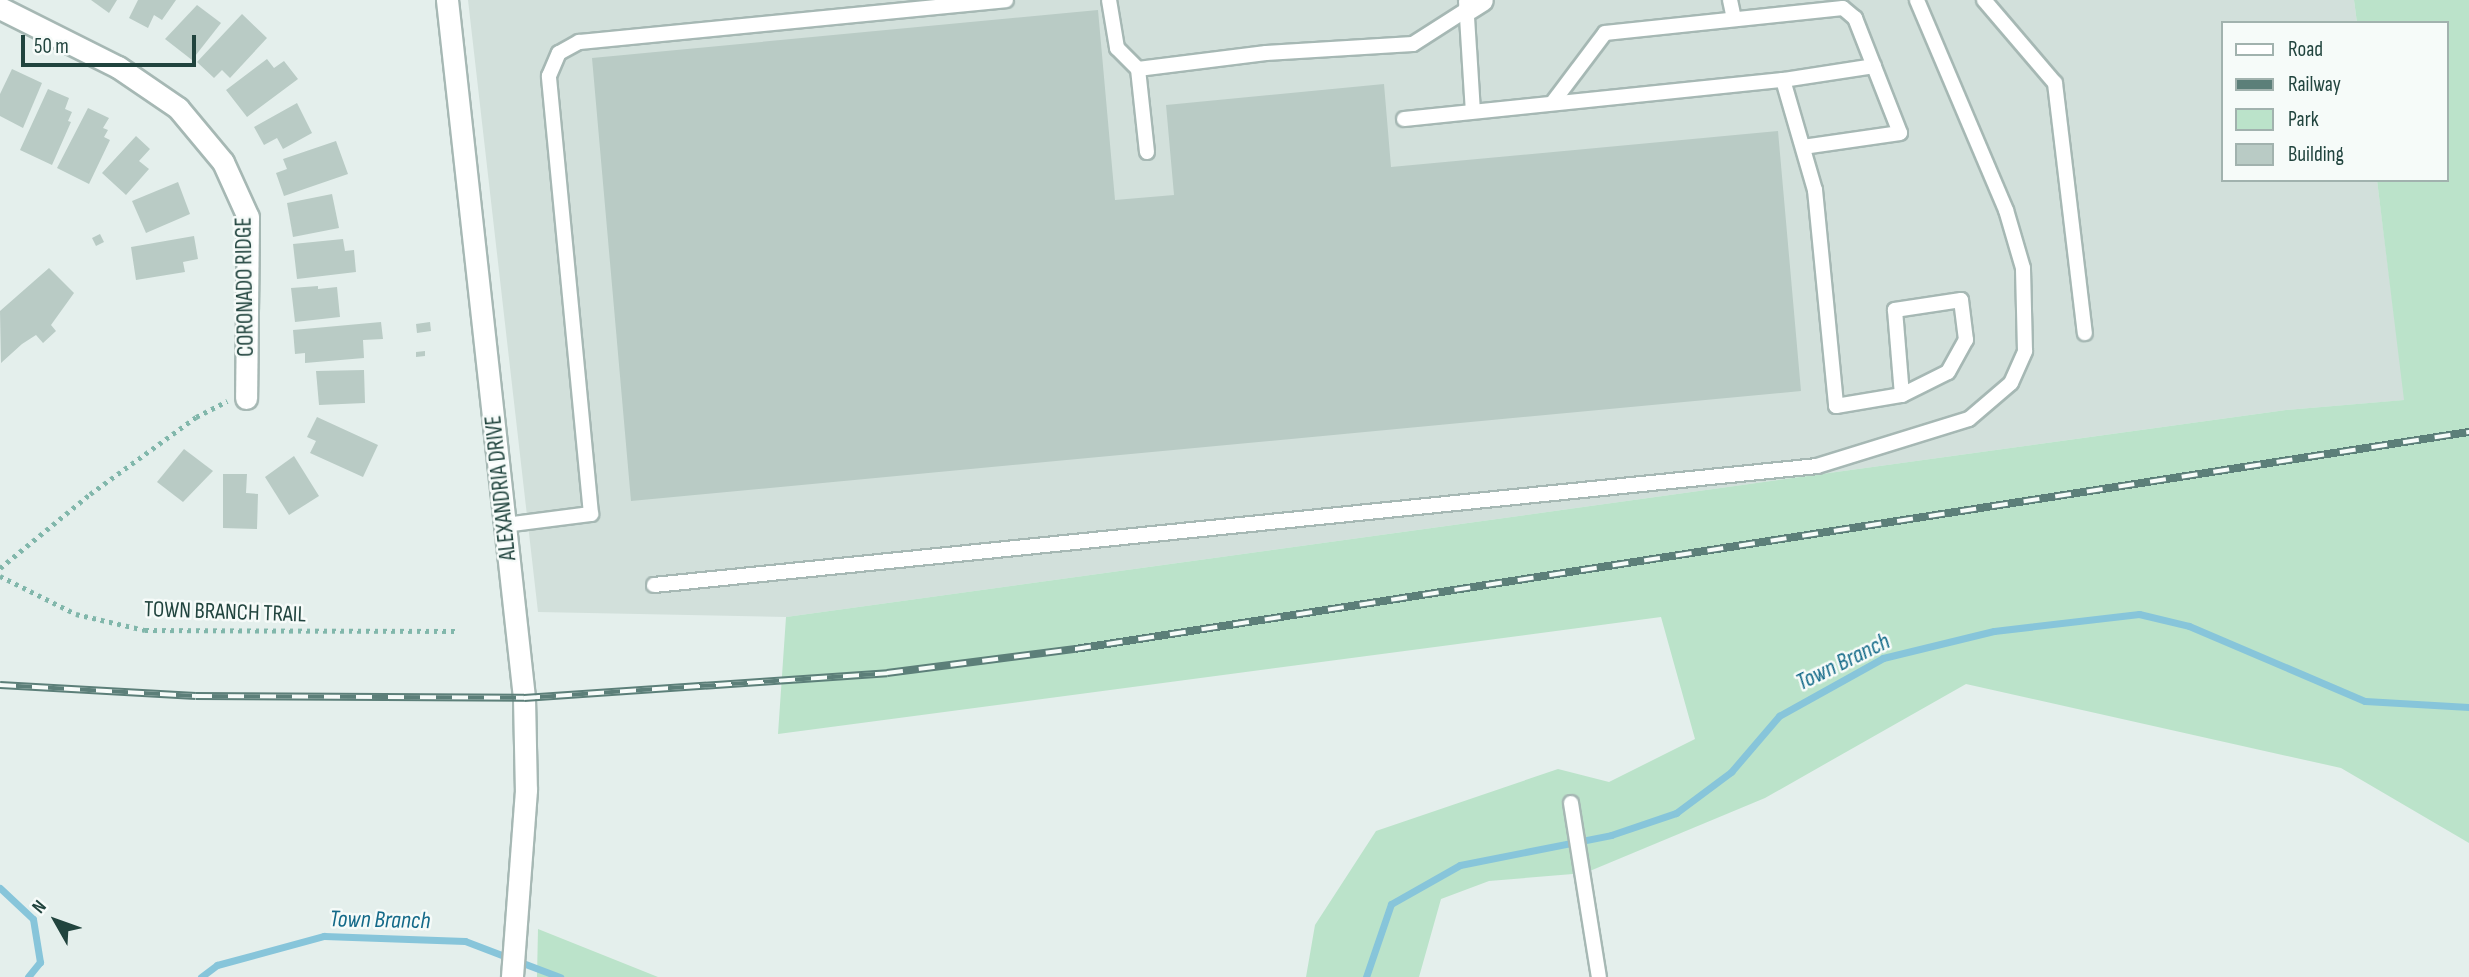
<!DOCTYPE html>
<html>
<head>
<meta charset="utf-8">
<style>
	body { margin:0 }
	#map { position:relative; width:2469px; height:977px; overflow:hidden; background:#e4efec; font-family:"Sofia Sans Condensed",sans-serif }
	div>[style] { position:absolute }
	[style*='--x'] { left:calc(var(--x)*1px); top:calc(var(--y)*1px); width:calc(var(--w)*1px); rotate:calc(var(--a)*1deg) }
	.built>* { inset:0; background:#d2e0db }
	.green>* { inset:0; background:#bbe3ca }
	.stream>* { height:7px; margin:-3.5px; padding:0 3.5px; transform-origin:3.5px; border-radius:3.5px; background:#87c5da }
	.building>* { inset:0; background:#b9cbc5 }
	.path>* { height:4.5px; margin-top:-2.25px; transform-origin:0; background:repeating-linear-gradient(90deg,#81b7ab 0 3.5px,transparent 0 8.5px) }
	.roads { filter:drop-shadow(2px 0 #a6b8b4) drop-shadow(-2px 0 #a6b8b4) drop-shadow(0 2px #a6b8b4) drop-shadow(0 -2px #a6b8b4) }
	.service>* { height:14px; margin:-7px; padding:0 7px; transform-origin:7px; border-radius:7px; background:#fff }
	.minor>* { height:21px; margin:-10.5px; padding:0 10.5px; transform-origin:10.5px; border-radius:10.5px; background:#fff }
	.tertiary>* { height:21px; margin:-10.5px; padding:0 10.5px; transform-origin:10.5px; border-radius:10.5px; background:#fff }
	.rail>* { height:8px; margin-top:-4px; transform-origin:0; background:repeating-linear-gradient(90deg,#f6fbf9 0 16px,#5c7f79 0 32px); box-sizing:border-box; border-block:2px solid #5c7f79 }
	span { translate:-50% -50%; white-space:nowrap; text-align:center; line-height:1.15; -webkit-text-stroke:5px #f6fbf9; paint-order:stroke }
	.street-label { font-size:23px; color:#21443e }
	.water-label { font-size:24px; color:#136988; font-style:italic }
	.legend { position:absolute; left:2221px; top:21px; width:228px; height:161px; box-sizing:border-box; background:#f6fbf9; border:2px solid #a1b2ae; margin:0; padding:9px 12px; list-style:none; font-size:21px; color:#21443e }
	.legend li { display:flex; align-items:center; gap:14px; height:35px }
	.legend b { width:35px; border:2px solid #a1b2ae }
	.north { position:absolute; left:21px; top:886px; width:70px; height:70px; -webkit-text-stroke:5px #f6fbf9; paint-order:stroke; rotate:310deg; font-size:19px; font-weight:700; line-height:28px; text-align:center; color:#21443e }
	.north::after { content:''; display:block; margin:auto; width:24px; height:32px; background:#21443e; clip-path:polygon(50% 0,100% 100%,50% 72%,0 100%) }
	.scale { position:absolute; left:21px; top:35px; width:175px; height:32px; box-sizing:border-box; border:4px solid #21443e; border-top:0; padding-left:9px; font-size:21px; line-height:24px; white-space:nowrap; color:#21443e; -webkit-text-stroke:5px #f6fbf9; paint-order:stroke }
</style>
</head>
<body>
<div id="map">
	<div class="built">
		<div style="clip-path:polygon(468px 0,2354px 0,2357px 23px,2222px 23px,2222px 180px,2377px 180px,2405px 400px,2286px 410px,786px 617px,538px 612px)"></div>
	</div>
	<div class="green">
		<div style="clip-path:polygon(2354px 0,2469px 0,2469px 843px,2341px 768px,1966px 684px,1765px 798px,1585px 873px,1489px 881px,1441px 899px,1419px 977px,1306px 977px,1315px 925px,1376px 831px,1558px 769px,1609px 782px,1695px 739px,1661px 617px,778px 734px,786px 617px,2286px 410px,2404px 400px,2377px 180px,2446px 180px,2446px 23px,2357px 23px)"></div>
		<div style="clip-path:polygon(538px 929px,658px 977px,537px 977px)"></div>
	</div>
	<div class="stream">
		<div style="--x:0;--y:888;--w:45;--a:43.2"></div>
		<div style="--x:33;--y:919;--w:44;--a:80.8"></div>
		<div style="--x:40;--y:962;--w:19;--a:129"></div>
		<div style="--x:201;--y:977;--w:20;--a:-37"></div>
		<div style="--x:217;--y:965;--w:111;--a:-15.2"></div>
		<div style="--x:324;--y:936;--w:141;--a:2"></div>
		<div style="--x:465;--y:941;--w:102;--a:20.8"></div>
		<div style="--x:1366;--y:977;--w:77;--a:-71.1"></div>
		<div style="--x:1391;--y:904;--w:79;--a:-29.5"></div>
		<div style="--x:1460;--y:865;--w:154;--a:-11.2"></div>
		<div style="--x:1611;--y:835;--w:69;--a:-18.7"></div>
		<div style="--x:1676;--y:813;--w:69;--a:-36.7"></div>
		<div style="--x:1731;--y:772;--w:74;--a:-49.4"></div>
		<div style="--x:1779;--y:716;--w:119;--a:-29.1"></div>
		<div style="--x:1883;--y:658;--w:114;--a:-13.7"></div>
		<div style="--x:1994;--y:631;--w:146;--a:-6.7"></div>
		<div style="--x:2139;--y:614;--w:51;--a:13.5"></div>
		<div style="--x:2189;--y:626;--w:191;--a:23.1"></div>
		<div style="--x:2365;--y:701;--w:104;--a:3.3"></div>
	</div>
	<div class="building">
		<div style="clip-path:polygon(91px 0,117px 0,109px 13px)"></div>
		<div style="clip-path:polygon(138px 0,176px 0,162px 20px,154px 15px,148px 28px,129px 18px)"></div>
		<div style="clip-path:polygon(197px 5px,221px 23px,192px 60px,165px 39px)"></div>
		<div style="clip-path:polygon(1098px 10px,1115px 200px,1174px 195px,1166px 105px,1384px 84px,1391px 167px,1778px 131px,1801px 391px,631px 501px,592px 58px)"></div>
		<div style="clip-path:polygon(242px 14px,267px 38px,230px 78px,222px 70px,214px 78px,197px 62px)"></div>
		<div style="clip-path:polygon(267px 59px,274px 68px,284px 61px,298px 79px,247px 117px,226px 90px)"></div>
		<div style="clip-path:polygon(12px 69px,42px 83px,23px 128px,0 116px,0 94px)"></div>
		<div style="clip-path:polygon(48px 89px,69px 98px,65px 109px,72px 112px,68px 121px,71px 122px,52px 165px,20px 150px)"></div>
		<div style="clip-path:polygon(297px 103px,312px 133px,283px 149px,277px 138px,264px 145px,254px 127px)"></div>
		<div style="clip-path:polygon(88px 108px,109px 118px,103px 128px,108px 130px,104px 137px,110px 140px,89px 184px,57px 168px)"></div>
		<div style="clip-path:polygon(136px 136px,150px 149px,139px 161px,149px 169px,126px 195px,102px 173px)"></div>
		<div style="clip-path:polygon(336px 141px,348px 174px,284px 196px,276px 173px,287px 169px,283px 159px)"></div>
		<div style="clip-path:polygon(178px 182px,190px 214px,146px 233px,132px 201px)"></div>
		<div style="clip-path:polygon(332px 194px,339px 228px,293px 237px,287px 203px)"></div>
		<div style="clip-path:polygon(100px 234px,104px 242px,96px 246px,92px 238px)"></div>
		<div style="clip-path:polygon(194px 236px,198px 259px,183px 262px,185px 272px,136px 280px,131px 247px)"></div>
		<div style="clip-path:polygon(343px 239px,345px 251px,354px 250px,356px 272px,297px 279px,293px 244px)"></div>
		<div style="clip-path:polygon(49px 268px,74px 293px,51px 325px,56px 331px,43px 343px,36px 335px,22px 344px,1px 363px,0 311px)"></div>
		<div style="clip-path:polygon(318px 286px,318px 289px,337px 287px,340px 317px,295px 322px,291px 288px)"></div>
		<div style="clip-path:polygon(381px 322px,383px 339px,363px 340px,364px 358px,305px 363px,305px 353px,295px 354px,293px 330px)"></div>
		<div style="clip-path:polygon(430px 322px,431px 331px,417px 333px,416px 324px)"></div>
		<div style="clip-path:polygon(425px 351px,425px 356px,416px 357px,416px 352px)"></div>
		<div style="clip-path:polygon(364px 370px,365px 403px,319px 405px,316px 371px)"></div>
		<div style="clip-path:polygon(317px 417px,378px 445px,363px 477px,310px 453px,316px 441px,307px 437px)"></div>
		<div style="clip-path:polygon(184px 449px,213px 471px,183px 502px,157px 482px)"></div>
		<div style="clip-path:polygon(294px 456px,319px 496px,289px 515px,265px 477px)"></div>
		<div style="clip-path:polygon(223px 474px,247px 474px,246px 493px,258px 494px,257px 529px,223px 528px)"></div>
	</div>
	<div class="path">
		<div style="--x:0;--y:568;--w:117;--a:-39.4"></div>
		<div style="--x:90;--y:494;--w:131;--a:-36"></div>
		<div style="--x:196;--y:417;--w:35;--a:-27"></div>
		<div style="--x:0;--y:576;--w:85;--a:26.6"></div>
		<div style="--x:76;--y:614;--w:71;--a:13.1"></div>
		<div style="--x:145;--y:630;--w:314;--a:0.2"></div>
	</div>
	<div class="roads">
		<div class="service">
			<div style="--x:1109;--y:0;--w:49;--a:80.5"></div>
			<div style="--x:1117;--y:48;--w:30;--a:45"></div>
			<div style="--x:1730;--y:0;--w:19;--a:78"></div>
			<div style="--x:1984;--y:0;--w:109;--a:49.5"></div>
			<div style="--x:2055;--y:83;--w:252;--a:83.2"></div>
			<div style="--x:1466;--y:1;--w:110;--a:86.4"></div>
			<div style="--x:1783;--y:80;--w:92;--a:-8.7"></div>
			<div style="--x:1553;--y:102;--w:86;--a:-53"></div>
			<div style="--x:1605;--y:33;--w:239;--a:-6"></div>
			<div style="--x:1843;--y:8;--w:16;--a:40"></div>
			<div style="--x:1855;--y:18;--w:123;--a:68.6"></div>
			<div style="--x:1900;--y:133;--w:98;--a:171.8"></div>
			<div style="--x:1404;--y:119;--w:381;--a:-5.9"></div>
			<div style="--x:1783;--y:80;--w:115;--a:73.8"></div>
			<div style="--x:1815;--y:190;--w:217;--a:84.4"></div>
			<div style="--x:1836;--y:406;--w:67;--a:-9.5"></div>
			<div style="--x:1902;--y:395;--w:51;--a:-26.6"></div>
			<div style="--x:1948;--y:372;--w:37;--a:-61"></div>
			<div style="--x:1966;--y:340;--w:40;--a:-97.1"></div>
			<div style="--x:1961;--y:300;--w:67;--a:171.4"></div>
			<div style="--x:1895;--y:310;--w:85;--a:85.3"></div>
			<div style="--x:1147;--y:152;--w:83;--a:-96.2"></div>
			<div style="--x:1138;--y:69;--w:129;--a:-7.1"></div>
			<div style="--x:1266;--y:53;--w:147;--a:-3.5"></div>
			<div style="--x:1413;--y:44;--w:67;--a:-32.7"></div>
			<div style="--x:505;--y:525;--w:87;--a:-7.3"></div>
			<div style="--x:591;--y:514;--w:440;--a:-95.5"></div>
			<div style="--x:549;--y:76;--w:25;--a:-67"></div>
			<div style="--x:559;--y:53;--w:23;--a:-29"></div>
			<div style="--x:579;--y:42;--w:429;--a:-5.6"></div>
			<div style="--x:654;--y:585;--w:1169;--a:-5.84"></div>
			<div style="--x:1817;--y:466;--w:159;--a:-17.2"></div>
			<div style="--x:1969;--y:419;--w:55;--a:-40.6"></div>
			<div style="--x:2011;--y:383;--w:35;--a:-66"></div>
			<div style="--x:2025;--y:351;--w:83;--a:-91.4"></div>
			<div style="--x:2023;--y:268;--w:60;--a:-106.3"></div>
			<div style="--x:2006;--y:210;--w:228;--a:-113"></div>
			<div style="--x:1571;--y:803;--w:176;--a:80.9"></div>
		</div>
		<div class="minor">
			<div style="--x:0;--y:8;--w:132;--a:26.6"></div>
			<div style="--x:118;--y:67;--w:73;--a:34.3"></div>
			<div style="--x:178;--y:108;--w:70;--a:50.2"></div>
			<div style="--x:223;--y:162;--w:60;--a:65.6"></div>
			<div style="--x:248;--y:217;--w:181;--a:90.6"></div>
			<div style="--x:1469;--y:8;--w:15;--a:-32"></div>
		</div>
		<div class="tertiary">
			<div style="--x:447;--y:0;--w:702;--a:83.7"></div>
			<div style="--x:524;--y:698;--w:92;--a:88.8"></div>
			<div style="--x:526;--y:790;--w:188;--a:94.3"></div>
		</div>
	</div>
	<div class="rail">
		<div style="--x:0;--y:685;--w:196;--a:3.2"></div>
		<div style="--x:196;--y:696;--w:328;--a:0.3"></div>
		<div style="--x:524;--y:698;--w:364;--a:-3.9"></div>
		<div style="--x:887;--y:673;--w:190;--a:-7.3"></div>
		<div style="--x:1075;--y:649;--w:1411;--a:-8.85"></div>
	</div>
	<div class="street-label">
		<span style="left:245px;top:287px;rotate:-91deg">CORONADO RIDGE</span>
		<span style="left:501px;top:488px;rotate:-96deg">ALEXANDRIA DRIVE</span>
		<span style="left:225px;top:612px;rotate:2deg">TOWN BRANCH TRAIL</span>
	</div>
	<div class="water-label">
		<span style="left:1843px;top:662px;rotate:-26deg">Town Branch</span>
		<span style="left:380px;top:920px;rotate:1deg">Town Branch</span>
	</div>
	<ul class="legend">
	<li><b style="height:9px;background:#fff"></b>Road</li>
	<li><b style="height:9px;background:#5c7f79"></b>Railway</li>
	<li><b style="height:19px;background:#bbe3ca"></b>Park</li>
	<li><b style="height:19px;background:#b9cbc5"></b>Building</li>
	</ul>
	<div class="north">N</div>
	<div class="scale">50 m</div>
</div>
</body>
</html>
